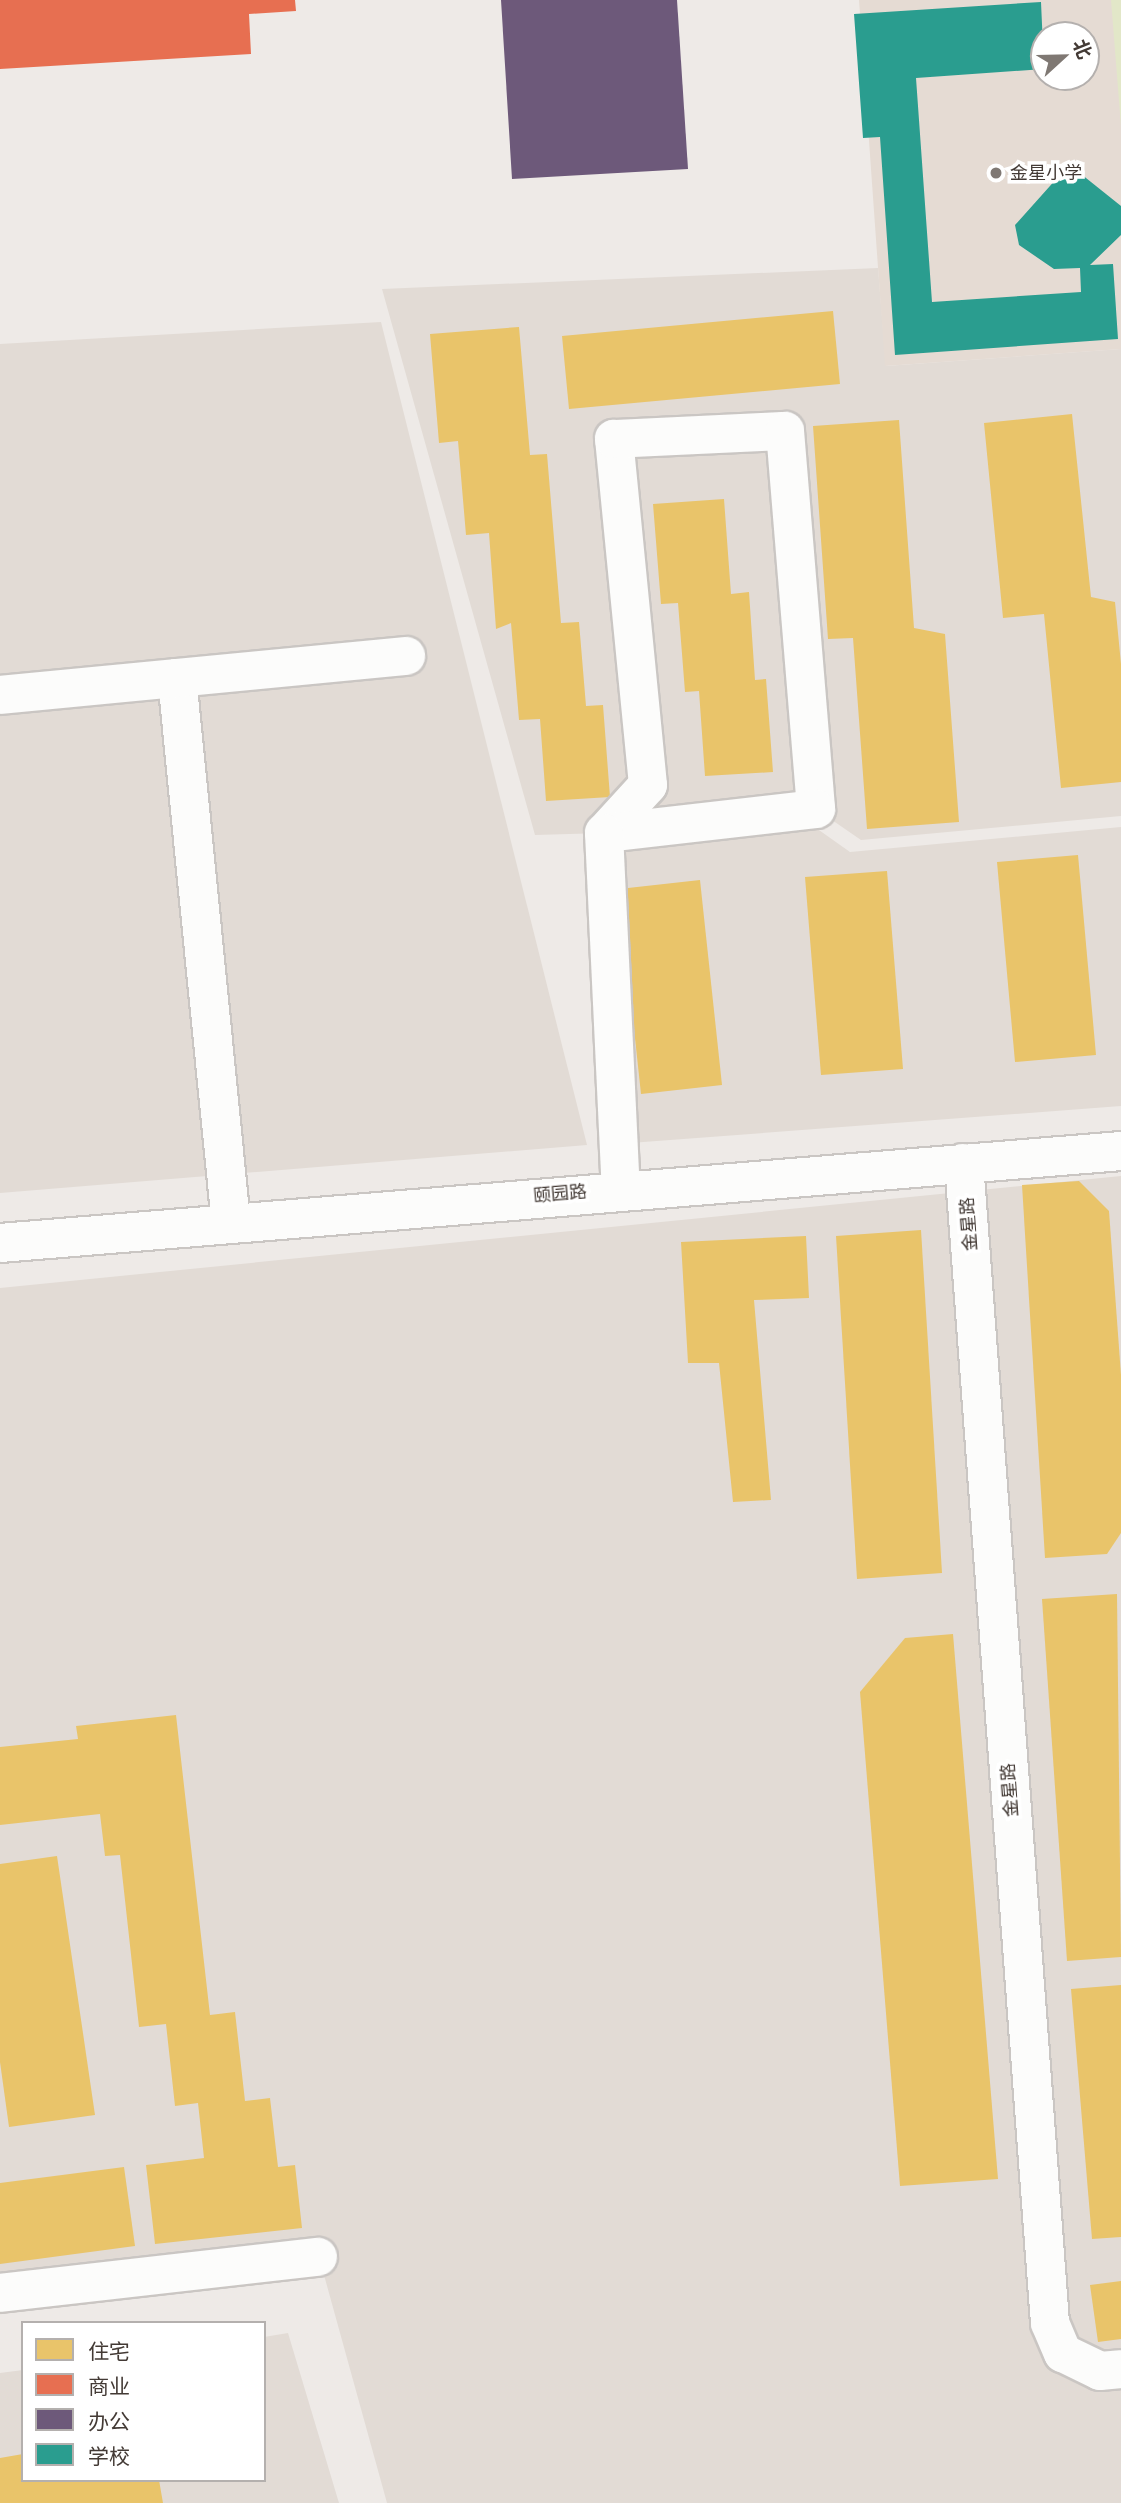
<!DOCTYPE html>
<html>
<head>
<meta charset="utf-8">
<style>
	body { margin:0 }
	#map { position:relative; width:1121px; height:2503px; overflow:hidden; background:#eeeae7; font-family:Quicksand,"Noto Sans SC",sans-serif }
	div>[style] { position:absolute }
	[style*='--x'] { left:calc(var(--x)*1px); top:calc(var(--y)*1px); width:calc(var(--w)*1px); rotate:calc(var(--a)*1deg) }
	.residential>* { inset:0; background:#e2dbd5 }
	.education>* { inset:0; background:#e5dbd3 }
	.green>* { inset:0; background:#e2e7c8 }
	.homes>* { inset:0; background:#e9c46a }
	.shops>* { inset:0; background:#e76f51 }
	.offices>* { inset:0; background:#6d597a }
	.schools>* { inset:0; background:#2a9d8f }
	.roads { filter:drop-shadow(2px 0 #cac6c3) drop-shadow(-2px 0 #cac6c3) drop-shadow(0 2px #cac6c3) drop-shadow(0 -2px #cac6c3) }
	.minor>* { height:38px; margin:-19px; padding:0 19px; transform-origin:19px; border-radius:19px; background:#fcfcfb }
	.dots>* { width:19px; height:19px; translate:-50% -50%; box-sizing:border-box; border:4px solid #fff; border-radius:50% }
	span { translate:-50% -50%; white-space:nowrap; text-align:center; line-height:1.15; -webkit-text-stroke:7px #fff; paint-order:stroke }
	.poi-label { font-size:18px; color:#433a35 }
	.left { translate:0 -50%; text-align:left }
	.street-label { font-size:18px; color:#433a35 }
	.legend { position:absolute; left:21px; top:2321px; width:245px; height:161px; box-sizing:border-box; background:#fff; border:2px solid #b4b0ae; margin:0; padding:9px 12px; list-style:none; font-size:21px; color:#433a35 }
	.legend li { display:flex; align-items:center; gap:14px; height:35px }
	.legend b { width:35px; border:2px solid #b4b0ae }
	.north { position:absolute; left:1030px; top:21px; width:70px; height:70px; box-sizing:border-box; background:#fff; border:2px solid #b4b0ae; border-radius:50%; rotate:68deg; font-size:19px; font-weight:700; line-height:28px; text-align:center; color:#433a35 }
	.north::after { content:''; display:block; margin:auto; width:24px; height:32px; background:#7f7873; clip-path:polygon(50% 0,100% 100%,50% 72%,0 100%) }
</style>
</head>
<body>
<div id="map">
	<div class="residential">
		<div style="clip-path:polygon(878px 268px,886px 366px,1121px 349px,1121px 816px,861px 840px,816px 809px,604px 833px,535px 835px,382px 289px)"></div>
		<div style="clip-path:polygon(381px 322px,587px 1145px,0 1193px,0 344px)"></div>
		<div style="clip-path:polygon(809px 823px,850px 852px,1121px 827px,1121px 1106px,630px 1143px,616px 845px)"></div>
		<div style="clip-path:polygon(1121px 1176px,1121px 2503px,387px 2503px,324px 2275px,0 2303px,0 1288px)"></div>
		<div style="clip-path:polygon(288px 2333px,339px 2503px,0 2503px,0 2373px,23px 2370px,23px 2480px,264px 2480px,264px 2337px)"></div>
	</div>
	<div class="education">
		<div style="clip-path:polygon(evenodd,859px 0,1121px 0,1121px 349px,885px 366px,859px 0,1044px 35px,1086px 35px,1086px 77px,1044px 77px,1044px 35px)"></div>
	</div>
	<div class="green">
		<div style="clip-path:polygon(1111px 0,1121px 0,1121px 126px)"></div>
	</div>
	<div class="homes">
		<div style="clip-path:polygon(833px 311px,840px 384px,569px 409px,562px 336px)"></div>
		<div style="clip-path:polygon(519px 327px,530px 455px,547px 454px,561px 623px,579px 622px,586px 706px,603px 705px,610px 797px,546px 801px,540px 719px,519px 720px,511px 623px,496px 629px,489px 533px,466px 535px,458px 441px,439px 443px,430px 334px)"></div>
		<div style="clip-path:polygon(1072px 414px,1091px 597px,1115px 602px,1121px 664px,1121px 782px,1061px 788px,1044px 614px,1003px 618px,984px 423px)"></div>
		<div style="clip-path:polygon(899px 420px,914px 628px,945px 634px,959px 822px,867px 829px,853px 638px,828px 639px,813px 426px)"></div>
		<div style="clip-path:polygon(724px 499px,731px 594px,749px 592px,755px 680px,766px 679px,773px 772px,705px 776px,699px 691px,685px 692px,678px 603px,661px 604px,653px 504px)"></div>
		<div style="clip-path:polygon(1078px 855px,1096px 1055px,1015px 1062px,997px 862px)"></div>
		<div style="clip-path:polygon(887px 871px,903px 1069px,821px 1075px,805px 877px)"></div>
		<div style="clip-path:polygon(700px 880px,722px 1085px,641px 1094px,619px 889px)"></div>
		<div style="clip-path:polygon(1079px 1181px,1109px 1211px,1121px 1375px,1121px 1533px,1107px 1554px,1045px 1558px,1022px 1185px)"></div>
		<div style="clip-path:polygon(921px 1230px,942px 1573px,857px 1579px,836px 1236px)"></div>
		<div style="clip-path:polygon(806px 1236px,809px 1298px,754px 1300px,771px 1500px,733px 1502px,719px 1363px,688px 1363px,681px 1242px)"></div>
		<div style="clip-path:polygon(1117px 1594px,1121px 1957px,1067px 1961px,1042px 1599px)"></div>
		<div style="clip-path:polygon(953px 1634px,998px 2179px,900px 2186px,860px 1692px,905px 1638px)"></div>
		<div style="clip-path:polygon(176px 1715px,210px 2015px,235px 2012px,245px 2101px,270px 2098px,278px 2167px,295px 2165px,302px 2228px,155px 2244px,146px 2165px,204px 2158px,198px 2103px,175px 2106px,166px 2024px,139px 2027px,120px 1855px,105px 1856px,100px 1814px,0 1825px,0 1747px,78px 1739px,76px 1726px)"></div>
		<div style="clip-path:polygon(57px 1856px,95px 2115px,9px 2127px,0 2062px,0 1864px)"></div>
		<div style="clip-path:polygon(1121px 1985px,1121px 2237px,1092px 2239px,1071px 1989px)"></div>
		<div style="clip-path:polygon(124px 2167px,135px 2246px,0 2264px,0 2183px)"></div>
		<div style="clip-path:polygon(1121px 2281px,1121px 2339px,1098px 2342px,1090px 2285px)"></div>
		<div style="clip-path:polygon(23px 2454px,23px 2480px,159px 2480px,163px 2503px,0 2503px,0 2458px)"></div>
	</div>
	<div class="shops">
		<div style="clip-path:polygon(0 0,295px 0,296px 11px,249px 14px,251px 54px,0 69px)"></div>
	</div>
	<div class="offices">
		<div style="clip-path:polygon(501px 0,677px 0,688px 169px,512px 179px)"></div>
	</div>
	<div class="schools">
		<div style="clip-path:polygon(1041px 2px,1044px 69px,916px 78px,932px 302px,1081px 292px,1080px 268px,1054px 269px,1019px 245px,1015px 225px,1058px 177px,1081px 174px,1121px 206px,1121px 235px,1090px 265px,1113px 264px,1118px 339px,895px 355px,880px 137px,863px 138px,854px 14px)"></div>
	</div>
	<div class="roads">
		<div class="minor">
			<div style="--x:177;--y:678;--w:548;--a:84.34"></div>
			<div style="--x:0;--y:695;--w:408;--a:-5.5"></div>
			<div style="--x:604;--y:833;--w:65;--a:-47.5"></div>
			<div style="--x:648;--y:785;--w:348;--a:-95.6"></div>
			<div style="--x:614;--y:439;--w:171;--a:-2.7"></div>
			<div style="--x:785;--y:431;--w:379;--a:85.3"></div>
			<div style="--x:816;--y:809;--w:213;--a:173.5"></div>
			<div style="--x:604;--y:833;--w:356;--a:87.3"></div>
			<div style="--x:964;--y:1163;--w:1163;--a:85.76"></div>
			<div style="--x:1050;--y:2323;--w:33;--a:67"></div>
			<div style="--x:1063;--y:2353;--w:41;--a:25.9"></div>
			<div style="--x:1100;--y:2371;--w:21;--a:-5"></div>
			<div style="--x:0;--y:1243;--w:1125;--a:-4.69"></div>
			<div style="--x:0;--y:2293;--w:320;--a:-6.5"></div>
		</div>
	</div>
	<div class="dots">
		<div style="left:996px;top:173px;background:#7f7873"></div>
	</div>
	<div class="poi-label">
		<span class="left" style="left:1010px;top:173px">金星小学</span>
	</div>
	<div class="street-label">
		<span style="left:560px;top:1194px;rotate:-5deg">颐园路</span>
		<span style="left:969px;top:1224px;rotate:-94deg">金星路</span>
		<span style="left:1010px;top:1790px;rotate:-94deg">金星路</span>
	</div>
	<ul class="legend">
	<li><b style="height:19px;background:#e9c46a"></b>住宅</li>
	<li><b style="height:19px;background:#e76f51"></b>商业</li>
	<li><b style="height:19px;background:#6d597a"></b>办公</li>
	<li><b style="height:19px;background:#2a9d8f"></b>学校</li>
	</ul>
	<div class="north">北</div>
</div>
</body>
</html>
